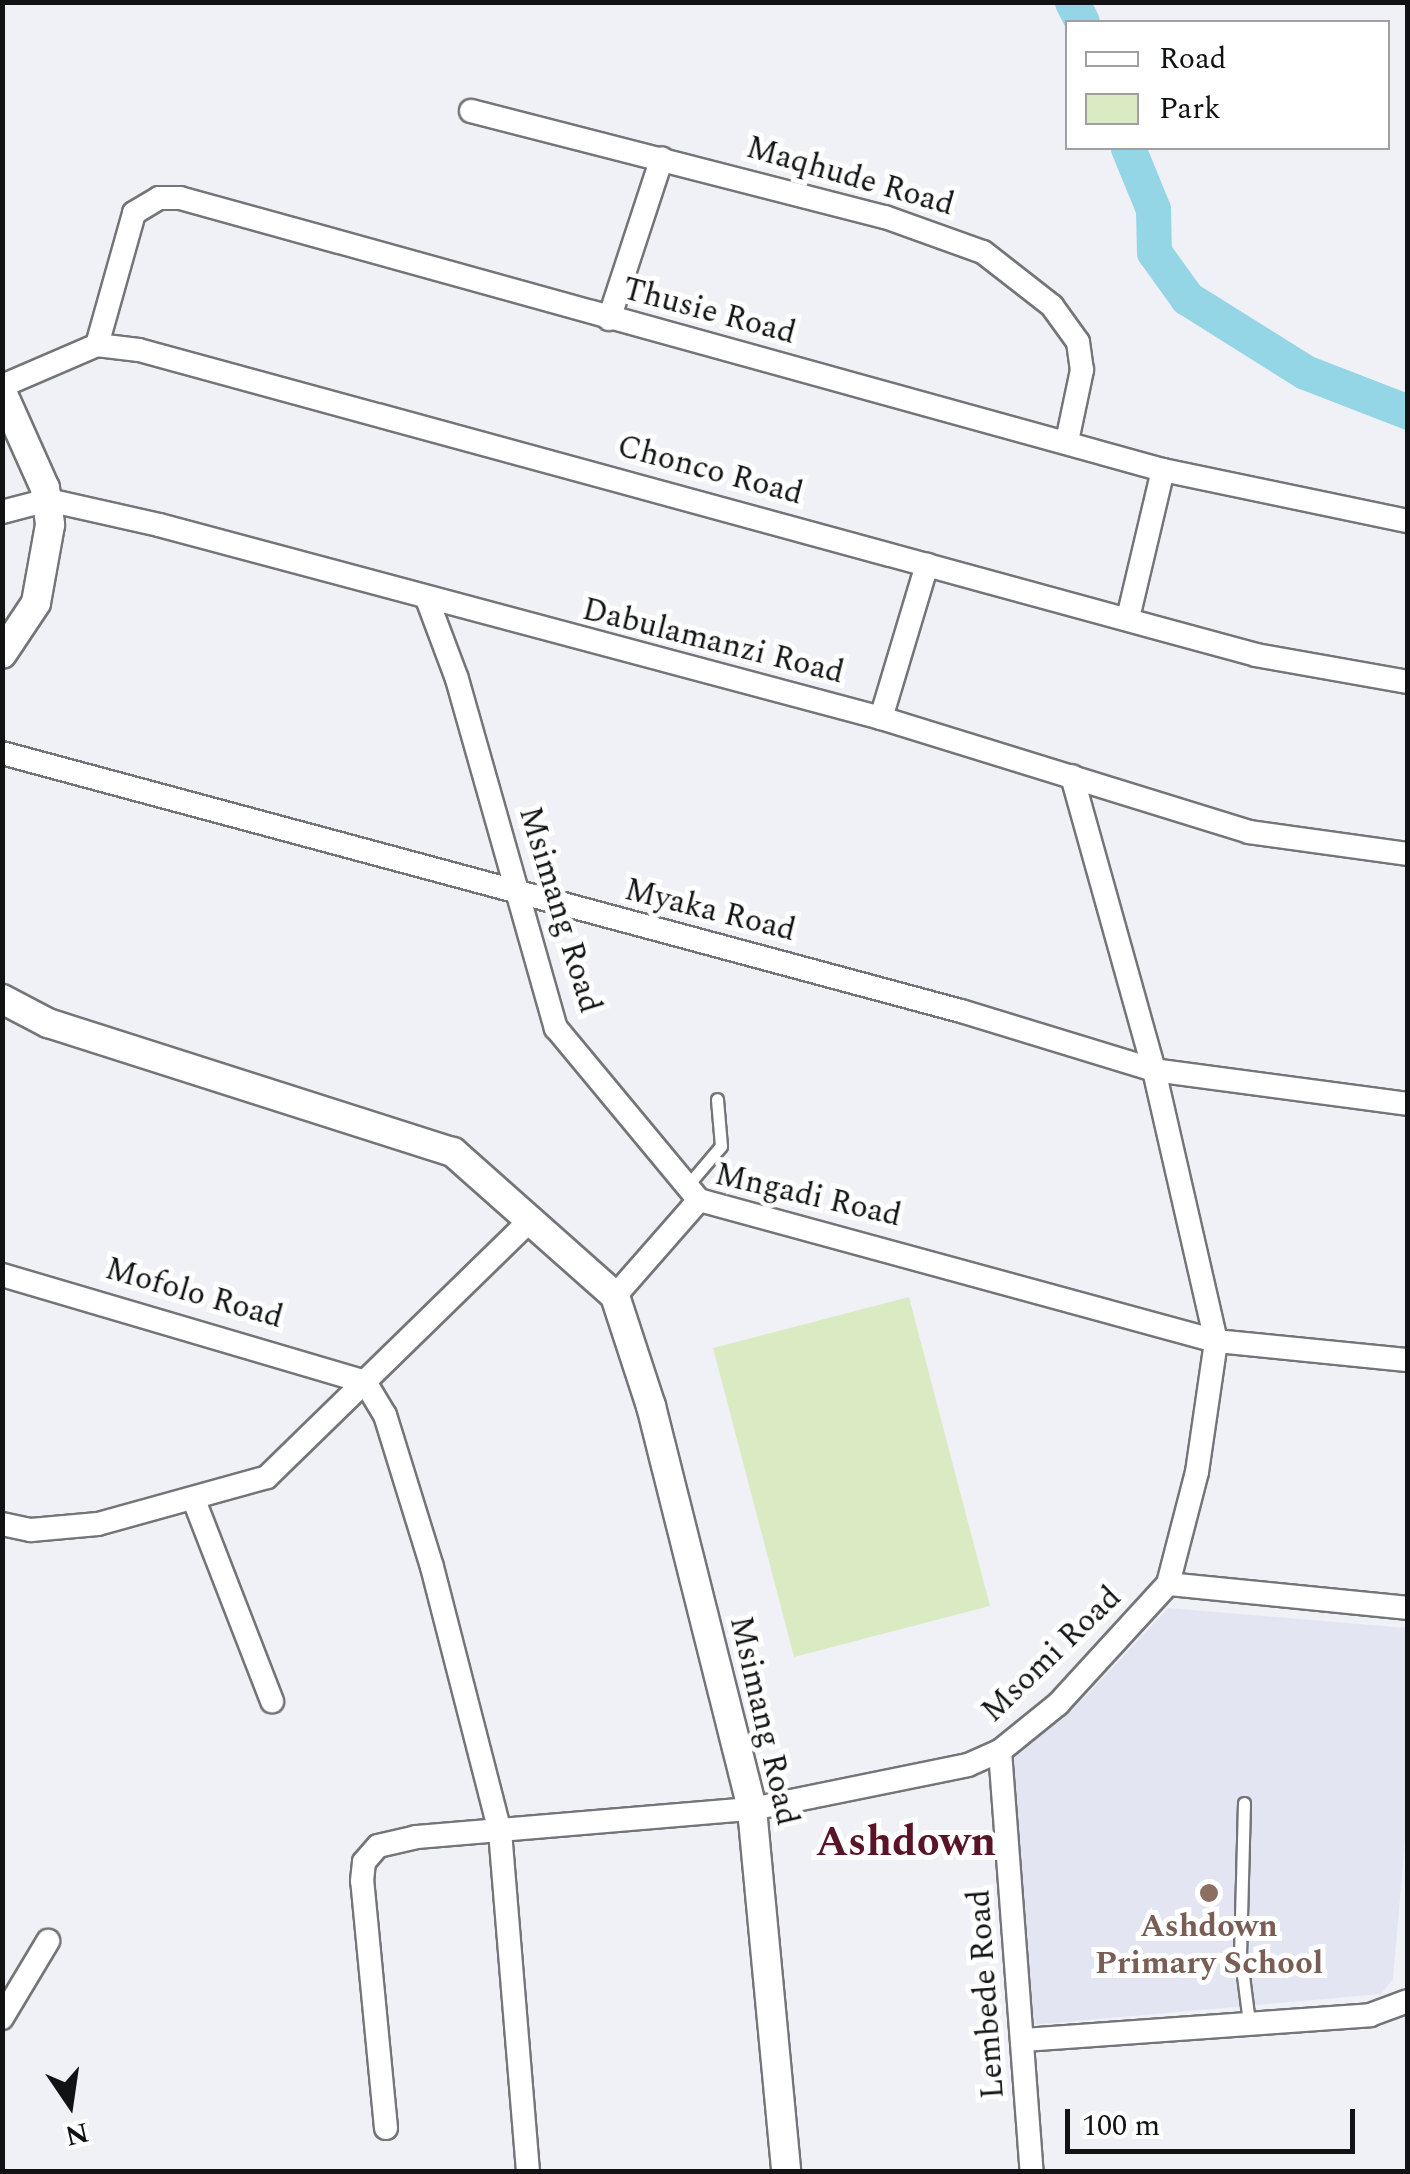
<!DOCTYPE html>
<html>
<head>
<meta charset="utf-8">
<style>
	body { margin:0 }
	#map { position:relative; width:1410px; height:2174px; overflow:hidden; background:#f0f1f6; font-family:Spectral,serif }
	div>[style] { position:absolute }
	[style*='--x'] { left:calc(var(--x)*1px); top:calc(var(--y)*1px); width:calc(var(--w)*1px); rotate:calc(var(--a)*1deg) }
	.built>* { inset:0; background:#e3e6f2 }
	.green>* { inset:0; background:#daebc4 }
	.river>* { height:35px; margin:-17.5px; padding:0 17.5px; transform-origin:17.5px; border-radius:17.5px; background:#94d5e6 }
	.roads { filter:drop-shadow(2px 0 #747578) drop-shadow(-2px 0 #747578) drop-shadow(0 2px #747578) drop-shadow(0 -2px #747578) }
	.service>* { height:11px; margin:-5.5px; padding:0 5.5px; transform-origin:5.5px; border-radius:5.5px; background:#fff }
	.minor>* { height:22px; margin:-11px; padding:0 11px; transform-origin:11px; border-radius:11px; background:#fff }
	.tertiary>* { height:28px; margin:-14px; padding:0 14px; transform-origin:14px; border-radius:14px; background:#fff }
	.dots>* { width:28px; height:28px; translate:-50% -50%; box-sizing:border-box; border:5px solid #fff; border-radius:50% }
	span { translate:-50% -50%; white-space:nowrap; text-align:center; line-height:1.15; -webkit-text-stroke:10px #fff; paint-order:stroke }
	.street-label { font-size:32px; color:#111213 }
	.education-label { font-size:32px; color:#785e54; font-weight:700 }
	.district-label { font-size:42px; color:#591428; font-weight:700 }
	.frame { position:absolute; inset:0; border:5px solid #111213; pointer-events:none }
	.legend { position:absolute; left:1065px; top:20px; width:325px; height:130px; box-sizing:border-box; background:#fff; border:2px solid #a0a0a1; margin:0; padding:12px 18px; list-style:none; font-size:30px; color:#111213 }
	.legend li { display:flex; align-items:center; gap:20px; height:50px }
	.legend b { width:50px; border:2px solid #a0a0a1 }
	.north { position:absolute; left:20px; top:2054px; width:100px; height:100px; -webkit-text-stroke:8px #fff; paint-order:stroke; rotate:167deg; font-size:28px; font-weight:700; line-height:40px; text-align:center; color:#111213 }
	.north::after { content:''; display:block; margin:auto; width:35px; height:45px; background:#111213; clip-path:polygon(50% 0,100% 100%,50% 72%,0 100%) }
	.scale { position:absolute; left:1065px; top:2109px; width:290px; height:45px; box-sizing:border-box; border:5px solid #111213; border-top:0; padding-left:12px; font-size:30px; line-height:35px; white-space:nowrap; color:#111213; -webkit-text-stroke:8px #fff; paint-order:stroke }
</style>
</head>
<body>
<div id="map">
	<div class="built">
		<div style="clip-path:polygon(1168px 1608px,1407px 1628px,1408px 1807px,1393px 1979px,1381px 1994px,1030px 2025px,1007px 1756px,1088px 1694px)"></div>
	</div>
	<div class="green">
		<div style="clip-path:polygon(909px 1297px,990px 1606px,794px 1657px,713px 1348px)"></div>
	</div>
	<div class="river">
		<div style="--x:1072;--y:2;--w:22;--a:63"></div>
		<div style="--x:1128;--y:148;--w:66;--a:67.7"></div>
		<div style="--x:1153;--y:209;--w:43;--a:88.7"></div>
		<div style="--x:1154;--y:252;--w:57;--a:54.3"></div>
		<div style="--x:1187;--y:298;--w:139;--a:32.1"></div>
		<div style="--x:1305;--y:372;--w:110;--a:21.2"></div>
	</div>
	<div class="roads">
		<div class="service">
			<div style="--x:687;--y:1186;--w:52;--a:-49.6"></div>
			<div style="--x:721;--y:1146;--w:47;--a:-94.9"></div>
			<div style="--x:1244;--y:1803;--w:149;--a:91.5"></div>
			<div style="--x:1240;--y:1952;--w:71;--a:82.7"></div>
		</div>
		<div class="minor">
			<div style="--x:471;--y:111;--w:427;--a:14.4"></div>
			<div style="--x:885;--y:217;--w:104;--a:19.7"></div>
			<div style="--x:983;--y:252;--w:88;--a:38"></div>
			<div style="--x:1052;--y:306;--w:44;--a:54.2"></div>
			<div style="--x:1078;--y:342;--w:28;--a:82"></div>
			<div style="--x:1082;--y:370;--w:73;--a:101.9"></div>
			<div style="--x:609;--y:319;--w:169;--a:-71.8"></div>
			<div style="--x:97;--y:345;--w:137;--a:-74.3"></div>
			<div style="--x:134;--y:213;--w:29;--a:-31"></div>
			<div style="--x:159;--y:198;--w:21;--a:0"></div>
			<div style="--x:180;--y:198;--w:1020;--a:15.47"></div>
			<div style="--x:1163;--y:470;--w:250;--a:11.8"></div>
			<div style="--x:2;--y:386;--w:103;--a:-23.3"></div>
			<div style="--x:97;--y:345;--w:42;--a:6.8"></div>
			<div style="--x:139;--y:350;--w:1158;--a:15.27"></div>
			<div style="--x:1256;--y:655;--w:154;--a:10.1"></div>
			<div style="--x:2;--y:512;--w:48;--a:-14.6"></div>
			<div style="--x:48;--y:500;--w:114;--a:12.7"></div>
			<div style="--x:159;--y:525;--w:747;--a:14.97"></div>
			<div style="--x:881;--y:718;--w:385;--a:17.2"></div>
			<div style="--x:1249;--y:832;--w:161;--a:7.9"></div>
			<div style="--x:427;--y:599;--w:85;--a:69.4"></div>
			<div style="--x:457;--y:679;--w:363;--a:74.2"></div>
			<div style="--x:556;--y:1028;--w:224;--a:50.3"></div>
			<div style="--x:1128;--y:618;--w:152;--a:-76.7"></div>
			<div style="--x:881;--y:718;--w:160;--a:-73.3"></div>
			<div style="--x:2;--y:753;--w:993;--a:15.06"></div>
			<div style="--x:961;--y:1011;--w:202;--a:17"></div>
			<div style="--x:1154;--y:1070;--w:256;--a:7.6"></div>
			<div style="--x:699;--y:1200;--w:536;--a:15.26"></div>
			<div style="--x:1216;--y:1341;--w:193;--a:5.7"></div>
			<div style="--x:2;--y:1275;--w:378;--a:16.4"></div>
			<div style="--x:615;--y:1296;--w:128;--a:-48.8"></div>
			<div style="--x:365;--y:1382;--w:39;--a:59"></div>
			<div style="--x:385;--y:1415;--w:159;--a:72.8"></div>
			<div style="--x:432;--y:1567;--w:273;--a:75.6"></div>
			<div style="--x:500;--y:1831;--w:342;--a:85.3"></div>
			<div style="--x:194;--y:1500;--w:216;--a:68.8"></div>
			<div style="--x:2;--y:1524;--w:30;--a:12"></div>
			<div style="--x:31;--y:1530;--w:67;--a:-5.1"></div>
			<div style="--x:98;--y:1524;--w:175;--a:-15.5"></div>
			<div style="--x:267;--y:1477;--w:369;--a:-44.3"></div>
			<div style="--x:1168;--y:1584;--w:241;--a:5.7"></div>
			<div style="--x:1000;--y:1751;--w:422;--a:85.7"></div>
			<div style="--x:2;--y:2018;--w:90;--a:-59.1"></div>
			<div style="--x:1024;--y:2040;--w:347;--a:-4.1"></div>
			<div style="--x:1370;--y:2015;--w:40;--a:-20.2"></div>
			<div style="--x:386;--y:2128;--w:248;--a:-95.5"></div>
			<div style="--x:362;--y:1881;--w:19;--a:-84"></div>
			<div style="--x:364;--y:1862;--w:21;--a:-49"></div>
			<div style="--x:378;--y:1846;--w:39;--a:-13"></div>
			<div style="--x:416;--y:1837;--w:337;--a:-4.8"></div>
			<div style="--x:752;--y:1809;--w:220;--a:-11.5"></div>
			<div style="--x:968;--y:1765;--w:35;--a:-24"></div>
			<div style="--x:1000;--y:1751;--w:75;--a:-39"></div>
			<div style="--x:1058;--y:1704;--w:163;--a:-47.5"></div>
			<div style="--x:1168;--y:1584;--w:116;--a:-75.5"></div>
			<div style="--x:1197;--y:1472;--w:132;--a:-81.7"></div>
			<div style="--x:1216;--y:1341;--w:278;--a:-102.9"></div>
			<div style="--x:1154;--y:1070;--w:305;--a:-105.6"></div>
		</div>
		<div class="tertiary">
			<div style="--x:2;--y:392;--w:105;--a:65.9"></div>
			<div style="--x:45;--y:488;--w:37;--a:82"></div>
			<div style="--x:50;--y:525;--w:79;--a:100.2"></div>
			<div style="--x:36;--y:603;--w:61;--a:123.7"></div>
			<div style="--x:2;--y:999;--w:52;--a:27.6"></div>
			<div style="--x:48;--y:1023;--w:425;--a:17.7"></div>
			<div style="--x:453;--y:1152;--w:217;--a:41.6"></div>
			<div style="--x:615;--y:1296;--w:116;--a:71.9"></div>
			<div style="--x:651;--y:1406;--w:415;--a:75.9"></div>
			<div style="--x:752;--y:1809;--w:365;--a:84.6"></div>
		</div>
	</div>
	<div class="dots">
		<div style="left:1209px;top:1893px;background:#8d6e63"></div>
	</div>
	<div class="street-label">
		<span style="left:850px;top:177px;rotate:16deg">Maqhude Road</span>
		<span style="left:709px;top:312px;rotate:15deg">Thusie Road</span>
		<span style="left:710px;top:471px;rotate:15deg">Chonco Road</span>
		<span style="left:713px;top:642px;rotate:14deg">Dabulamanzi Road</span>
		<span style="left:559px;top:910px;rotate:73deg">Msimang Road</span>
		<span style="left:710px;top:911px;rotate:14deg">Myaka Road</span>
		<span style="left:808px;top:1196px;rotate:13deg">Mngadi Road</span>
		<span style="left:194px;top:1294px;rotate:16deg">Mofolo Road</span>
		<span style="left:1052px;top:1655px;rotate:-44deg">Msomi Road</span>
		<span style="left:763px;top:1721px;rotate:77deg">Msimang Road</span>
		<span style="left:987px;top:1994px;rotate:-94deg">Lembede Road</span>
	</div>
	<div class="education-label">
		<span style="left:1209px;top:1946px">Ashdown<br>Primary School</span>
	</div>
	<div class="district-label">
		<span style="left:906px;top:1843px">Ashdown</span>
	</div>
	<div class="frame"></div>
	<ul class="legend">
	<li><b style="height:12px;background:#fff"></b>Road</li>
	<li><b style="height:28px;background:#daebc4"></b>Park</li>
	</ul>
	<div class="north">N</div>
	<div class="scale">100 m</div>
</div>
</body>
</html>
